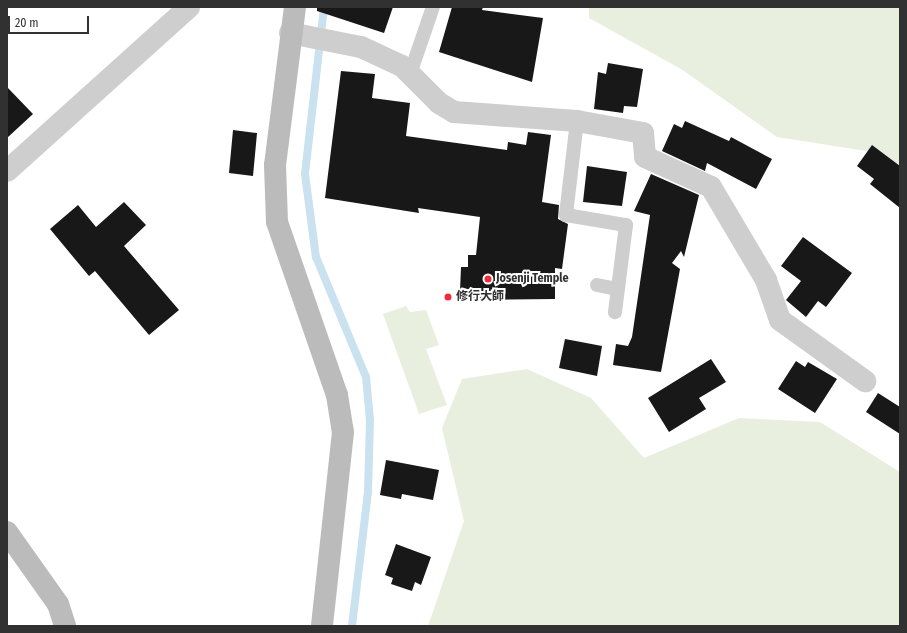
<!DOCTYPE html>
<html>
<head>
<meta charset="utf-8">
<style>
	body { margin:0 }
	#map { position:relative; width:907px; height:633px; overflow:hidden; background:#fff; font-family:"Fira Sans Condensed","Noto Sans JP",sans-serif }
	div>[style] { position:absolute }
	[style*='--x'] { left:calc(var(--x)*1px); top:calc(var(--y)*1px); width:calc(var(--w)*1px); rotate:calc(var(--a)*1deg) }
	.green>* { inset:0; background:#e8efdf }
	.stream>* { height:8px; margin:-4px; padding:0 4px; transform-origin:4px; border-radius:4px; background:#cae2ef }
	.building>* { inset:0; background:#181818 }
	.lane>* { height:14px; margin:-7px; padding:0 7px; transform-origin:7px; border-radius:7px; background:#cecece }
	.street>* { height:22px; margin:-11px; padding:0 11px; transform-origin:11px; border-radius:11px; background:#cecece }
	.secondary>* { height:22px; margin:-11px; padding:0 11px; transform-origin:11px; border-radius:11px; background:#bbb }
	.dots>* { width:11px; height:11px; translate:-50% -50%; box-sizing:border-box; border:2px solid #fff; border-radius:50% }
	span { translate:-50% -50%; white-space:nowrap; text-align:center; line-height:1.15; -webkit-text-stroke:4px #fff; paint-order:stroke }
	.poi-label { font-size:12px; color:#313131; font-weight:700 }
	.left { translate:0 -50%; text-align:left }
	.frame { position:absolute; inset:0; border:8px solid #313131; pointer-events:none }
	.scale { position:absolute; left:8px; top:16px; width:81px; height:18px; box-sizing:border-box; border:2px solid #313131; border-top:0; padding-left:5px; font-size:12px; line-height:14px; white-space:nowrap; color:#313131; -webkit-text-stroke:3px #fff; paint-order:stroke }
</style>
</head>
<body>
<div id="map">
	<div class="green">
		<div style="clip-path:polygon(589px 7px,900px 7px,900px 172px,885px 154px,777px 137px,681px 69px,589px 18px)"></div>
		<div style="clip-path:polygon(406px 306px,410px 312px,426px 310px,439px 345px,426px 349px,447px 405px,419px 414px,383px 314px)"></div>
		<div style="clip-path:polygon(527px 369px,591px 398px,644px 458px,739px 418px,820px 422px,900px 472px,900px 626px,428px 626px,464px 521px,442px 428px,462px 379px)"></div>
	</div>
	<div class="stream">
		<div style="--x:324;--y:7;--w:168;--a:96.5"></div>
		<div style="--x:305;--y:174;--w:84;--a:82.5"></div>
		<div style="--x:316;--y:257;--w:130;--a:67.4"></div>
		<div style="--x:366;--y:377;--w:43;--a:84.7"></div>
		<div style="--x:370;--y:420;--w:72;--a:91.6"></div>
		<div style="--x:368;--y:492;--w:135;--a:96.8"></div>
	</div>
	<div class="building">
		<div style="clip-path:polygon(317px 7px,393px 7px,384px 33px,317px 11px)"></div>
		<div style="clip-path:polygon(452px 7px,483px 7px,482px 10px,543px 18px,532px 82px,439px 52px)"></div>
		<div style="clip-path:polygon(608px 63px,643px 69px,637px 107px,624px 106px,623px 113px,594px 109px,598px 72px,606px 74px)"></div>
		<div style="clip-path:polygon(341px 71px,375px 74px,372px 98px,410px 103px,406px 136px,507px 150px,508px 142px,526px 145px,528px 132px,551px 135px,542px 202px,559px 205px,558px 219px,568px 224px,562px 269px,555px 268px,555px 299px,467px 300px,467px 291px,460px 291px,461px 267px,468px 267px,468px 255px,476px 255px,480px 217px,418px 208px,419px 213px,325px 198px)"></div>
		<div style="clip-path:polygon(7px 87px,33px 114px,7px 138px)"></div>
		<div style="clip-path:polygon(685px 121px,729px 141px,731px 137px,772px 159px,756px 189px,707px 163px,705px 171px,662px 151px,674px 124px,682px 128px)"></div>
		<div style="clip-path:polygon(233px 130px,257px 133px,253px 176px,229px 173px)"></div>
		<div style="clip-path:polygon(872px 145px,900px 166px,900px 208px,870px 184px,874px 179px,857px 166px)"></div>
		<div style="clip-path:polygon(587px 166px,627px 172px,622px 206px,583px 202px)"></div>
		<div style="clip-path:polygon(651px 174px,699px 195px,684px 257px,681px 251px,672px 263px,680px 269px,661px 372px,613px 365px,616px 344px,628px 346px,632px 337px,650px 215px,634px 211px)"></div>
		<div style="clip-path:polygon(124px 202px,146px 225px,124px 246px,179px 310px,149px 335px,95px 271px,89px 276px,50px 229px,78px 205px,96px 227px)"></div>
		<div style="clip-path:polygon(803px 237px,852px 273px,826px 307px,818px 301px,806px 317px,786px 300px,801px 281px,781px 266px)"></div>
		<div style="clip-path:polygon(565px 339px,602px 346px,597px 376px,559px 368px)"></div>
		<div style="clip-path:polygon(711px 359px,726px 382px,699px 398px,706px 409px,669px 432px,648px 398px)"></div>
		<div style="clip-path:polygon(796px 361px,805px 367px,808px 362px,837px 379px,815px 413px,778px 389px)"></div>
		<div style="clip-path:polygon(878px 393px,900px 407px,900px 434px,866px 412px)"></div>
		<div style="clip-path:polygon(386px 460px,439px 470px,433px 500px,402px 494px,401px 499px,380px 495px)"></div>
		<div style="clip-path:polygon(396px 544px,431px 557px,421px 585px,415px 582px,412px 591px,391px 584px,393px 578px,385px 575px)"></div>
	</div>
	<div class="lane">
		<div style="--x:410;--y:74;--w:71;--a:-71.1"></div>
		<div style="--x:577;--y:121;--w:95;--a:96.7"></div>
		<div style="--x:566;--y:215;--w:61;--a:9.5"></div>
		<div style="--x:626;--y:225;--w:88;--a:97.2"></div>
		<div style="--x:597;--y:285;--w:21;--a:11"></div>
	</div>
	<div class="street">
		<div style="--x:290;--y:33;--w:72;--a:11.2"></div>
		<div style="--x:361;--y:47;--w:45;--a:24.9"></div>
		<div style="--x:402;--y:66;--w:52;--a:45"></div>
		<div style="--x:439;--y:103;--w:17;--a:31"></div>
		<div style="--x:454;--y:112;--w:123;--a:4.2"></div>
		<div style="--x:577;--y:121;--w:67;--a:10.3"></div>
		<div style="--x:643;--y:133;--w:24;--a:85"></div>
		<div style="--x:645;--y:157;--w:72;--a:24.4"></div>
		<div style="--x:711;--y:187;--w:108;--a:59.4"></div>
		<div style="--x:766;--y:280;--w:42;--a:70.7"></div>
		<div style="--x:780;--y:320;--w:105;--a:35.7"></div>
		<div style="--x:7;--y:171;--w:245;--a:-42"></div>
	</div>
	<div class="secondary">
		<div style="--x:295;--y:7;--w:159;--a:97.2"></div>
		<div style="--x:275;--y:165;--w:57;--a:88"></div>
		<div style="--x:277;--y:222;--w:183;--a:70.9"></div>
		<div style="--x:337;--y:395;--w:37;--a:81"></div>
		<div style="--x:343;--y:432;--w:195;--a:96.2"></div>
		<div style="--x:7;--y:532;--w:88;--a:54.7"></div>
		<div style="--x:58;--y:604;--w:23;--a:72"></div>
	</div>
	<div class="dots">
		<div style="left:488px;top:279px;background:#f22a3e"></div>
		<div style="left:448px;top:297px;background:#f22a3e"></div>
	</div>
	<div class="poi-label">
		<span class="left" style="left:496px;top:279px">Josenji Temple</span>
		<span class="left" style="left:456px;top:297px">修行大師</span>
	</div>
	<div class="frame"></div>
	<div class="scale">20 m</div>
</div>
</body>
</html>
